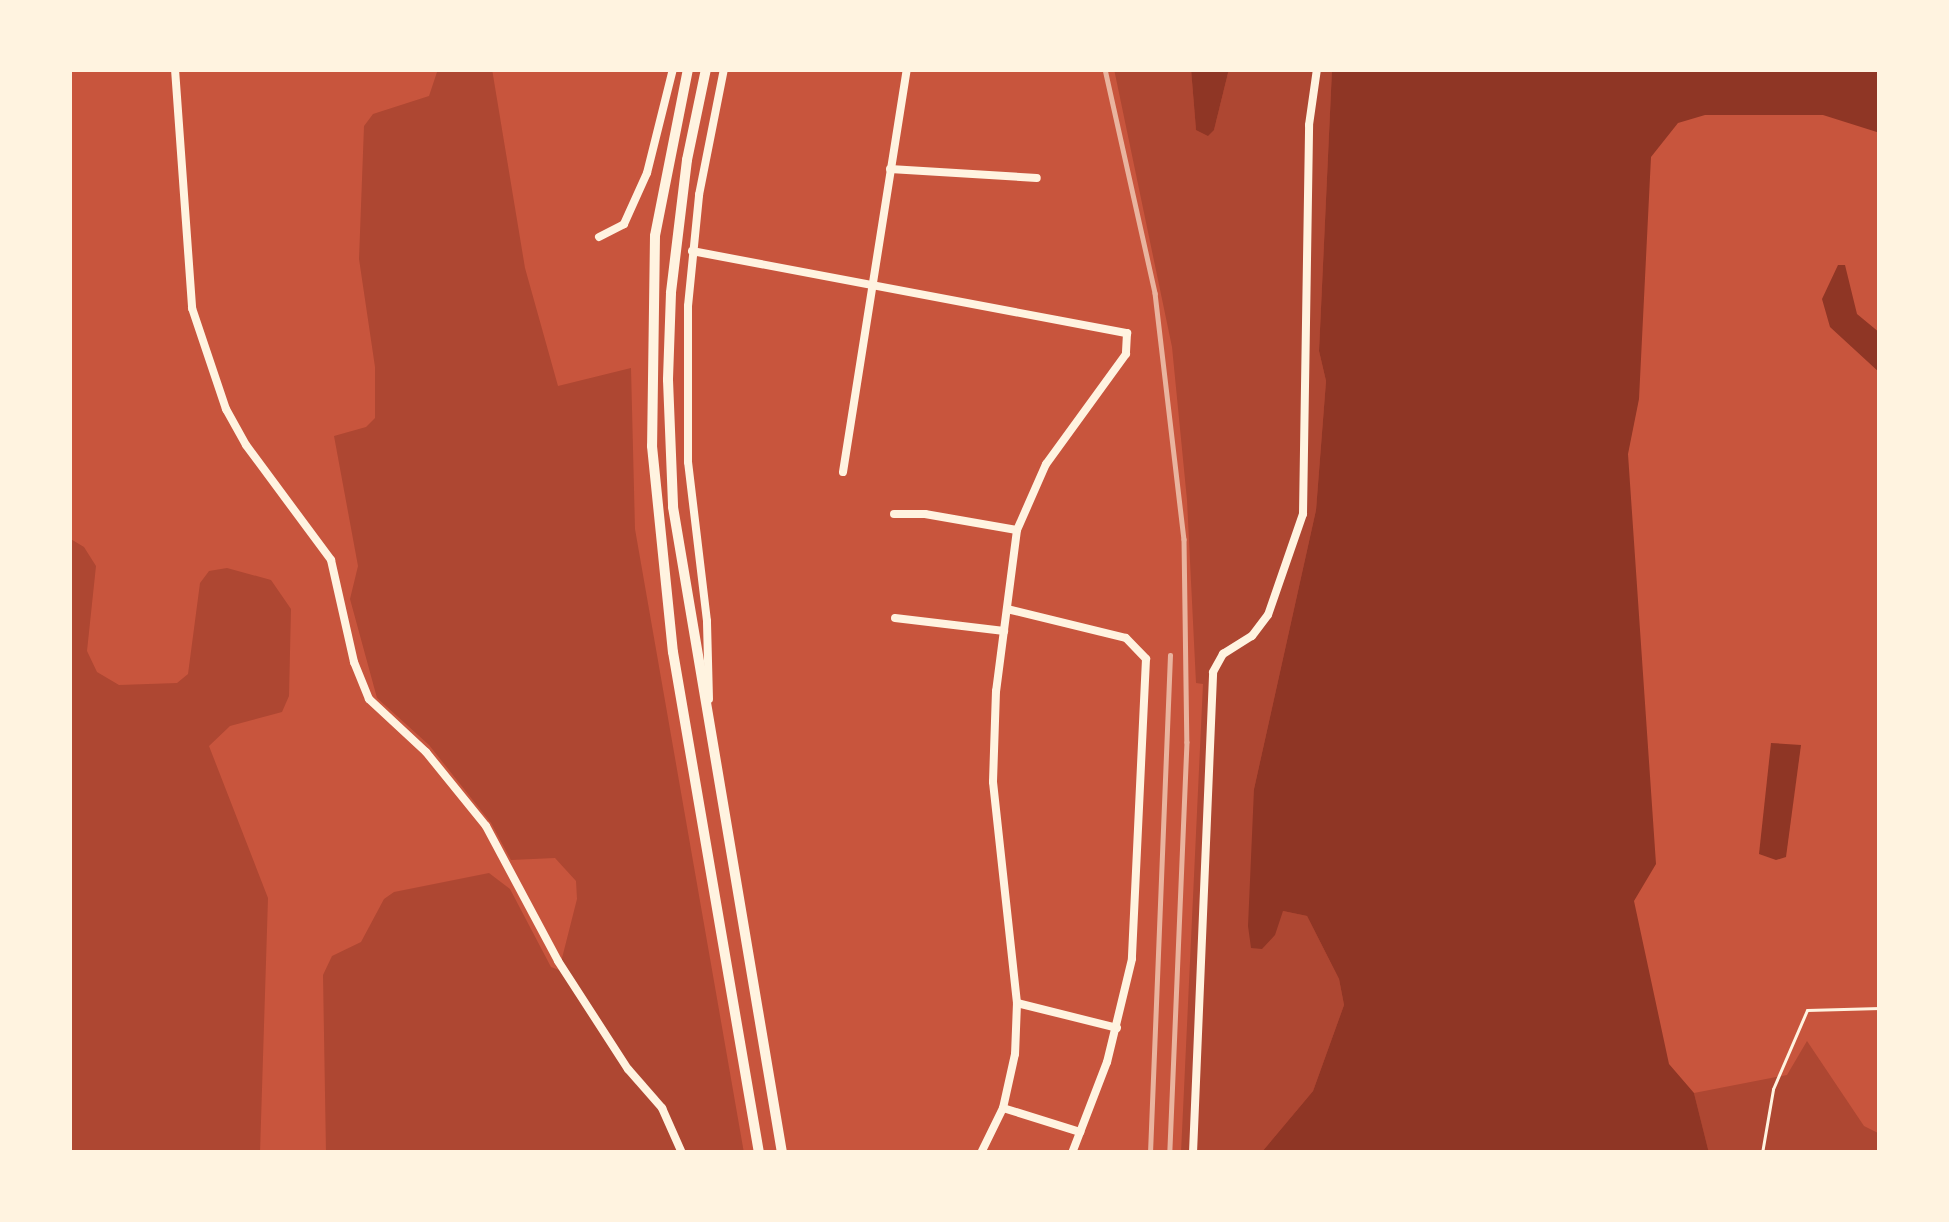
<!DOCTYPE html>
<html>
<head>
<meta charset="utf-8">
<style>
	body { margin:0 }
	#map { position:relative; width:1949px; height:1222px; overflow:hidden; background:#c8553d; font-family:Signika,sans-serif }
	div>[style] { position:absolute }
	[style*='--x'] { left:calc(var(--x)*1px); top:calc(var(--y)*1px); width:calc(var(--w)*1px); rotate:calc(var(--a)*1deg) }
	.green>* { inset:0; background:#ae4732 }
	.water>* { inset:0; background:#8f3625 }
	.service>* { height:3px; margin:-1.5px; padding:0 1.5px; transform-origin:1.5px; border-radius:1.5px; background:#fff3e0 }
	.minor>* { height:8px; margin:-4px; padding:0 4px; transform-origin:4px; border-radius:4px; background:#fff3e0 }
	.primary>* { height:10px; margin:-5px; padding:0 5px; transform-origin:5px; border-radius:5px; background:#fff3e0 }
	.rail>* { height:4.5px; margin:-2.25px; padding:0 2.25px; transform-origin:2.25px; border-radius:2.25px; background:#e9b49f }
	span { translate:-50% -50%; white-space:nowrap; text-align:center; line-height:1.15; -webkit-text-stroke:9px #fff3e0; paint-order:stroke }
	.frame { position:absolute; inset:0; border:72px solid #fff3e0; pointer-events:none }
</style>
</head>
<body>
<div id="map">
	<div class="green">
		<div style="clip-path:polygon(438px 69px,492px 69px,525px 268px,558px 386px,631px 368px,635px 529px,744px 1153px,326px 1153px,323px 975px,332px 956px,361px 942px,384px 899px,394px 892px,489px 873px,510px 889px,551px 967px,559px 970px,577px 899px,576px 881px,555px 858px,511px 860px,491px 823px,429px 745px,377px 698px,350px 599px,358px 566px,334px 436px,366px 427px,375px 418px,375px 367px,359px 259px,364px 126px,373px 114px,429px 96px)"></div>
		<div style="clip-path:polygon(1114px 69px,1191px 69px,1196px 130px,1214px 130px,1229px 69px,1332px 69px,1319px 351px,1326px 381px,1316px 510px,1254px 789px,1276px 921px,1283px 911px,1307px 916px,1339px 979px,1344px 1005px,1313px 1091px,1261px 1153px,1181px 1153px,1203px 684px,1196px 683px,1187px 500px,1172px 347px)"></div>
		<div style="clip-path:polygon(69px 538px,84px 547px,96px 566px,87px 651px,97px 672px,119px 685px,177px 683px,188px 674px,200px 583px,209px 571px,227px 568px,271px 580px,291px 609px,289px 696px,282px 712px,230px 726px,209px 746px,268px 898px,260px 1153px,69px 1153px)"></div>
		<div style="clip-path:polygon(1807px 1041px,1864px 1126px,1880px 1134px,1880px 1153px,1709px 1153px,1694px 1093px,1787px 1075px)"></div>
	</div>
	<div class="water">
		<div style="clip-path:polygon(1191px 69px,1229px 69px,1214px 130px,1208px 136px,1196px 130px)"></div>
		<div style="clip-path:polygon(1332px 69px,1880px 69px,1880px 133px,1823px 115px,1705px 115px,1678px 123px,1651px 157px,1639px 399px,1628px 454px,1656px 864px,1634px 901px,1669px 1064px,1694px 1093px,1709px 1153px,1261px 1153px,1313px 1091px,1344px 1005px,1339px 979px,1307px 916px,1283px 911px,1275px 935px,1262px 949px,1251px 948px,1248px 926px,1254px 789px,1316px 510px,1326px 381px,1319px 351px)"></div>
		<div style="clip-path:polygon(1838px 265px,1845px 265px,1857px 314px,1880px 333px,1880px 373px,1830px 327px,1822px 299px)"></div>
		<div style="clip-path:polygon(1771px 743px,1801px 745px,1786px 857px,1776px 860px,1759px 854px)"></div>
	</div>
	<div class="service">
		<div style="--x:1762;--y:1153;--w:65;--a:-80.2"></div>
		<div style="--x:1773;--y:1089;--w:86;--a:-66.7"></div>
		<div style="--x:1807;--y:1010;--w:73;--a:-1.6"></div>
	</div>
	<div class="minor">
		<div style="--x:175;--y:69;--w:240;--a:85.9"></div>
		<div style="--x:192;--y:308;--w:107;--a:71.4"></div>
		<div style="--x:226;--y:409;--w:41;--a:60.9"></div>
		<div style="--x:246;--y:445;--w:143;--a:53.5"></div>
		<div style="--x:331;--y:560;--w:105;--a:77.3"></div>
		<div style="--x:354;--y:662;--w:40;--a:68"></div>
		<div style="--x:369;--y:699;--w:78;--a:42.9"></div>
		<div style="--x:426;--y:752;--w:95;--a:51"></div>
		<div style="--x:486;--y:826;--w:153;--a:61.9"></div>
		<div style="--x:558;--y:961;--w:129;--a:57.1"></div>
		<div style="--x:628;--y:1069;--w:52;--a:48.9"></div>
		<div style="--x:662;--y:1108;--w:49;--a:66"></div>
		<div style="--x:890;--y:169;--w:147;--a:3.5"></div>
		<div style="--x:599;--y:237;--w:28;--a:-27"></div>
		<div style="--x:624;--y:224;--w:56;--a:-65.7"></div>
		<div style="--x:647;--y:173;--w:107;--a:-76"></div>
		<div style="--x:692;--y:251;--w:443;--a:10.7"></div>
		<div style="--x:1127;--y:333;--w:21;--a:93"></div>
		<div style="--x:1126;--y:354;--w:136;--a:126"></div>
		<div style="--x:1046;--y:464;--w:72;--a:113.7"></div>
		<div style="--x:1017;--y:530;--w:162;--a:97.4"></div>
		<div style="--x:996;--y:691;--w:91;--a:91.9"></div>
		<div style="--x:993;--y:782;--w:222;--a:83.8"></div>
		<div style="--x:1017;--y:1003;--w:51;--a:92.2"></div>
		<div style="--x:1015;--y:1054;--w:55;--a:102.5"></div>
		<div style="--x:1003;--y:1108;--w:50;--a:116.1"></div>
		<div style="--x:843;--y:472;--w:408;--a:-81"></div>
		<div style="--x:894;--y:514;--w:31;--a:0"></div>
		<div style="--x:925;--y:514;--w:93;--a:9.9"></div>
		<div style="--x:1007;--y:609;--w:122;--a:13.7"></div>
		<div style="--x:1126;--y:638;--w:29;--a:46"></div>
		<div style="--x:1146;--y:659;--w:300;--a:92.7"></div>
		<div style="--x:1132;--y:959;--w:106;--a:103.6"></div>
		<div style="--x:1107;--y:1062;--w:97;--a:111"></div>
		<div style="--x:895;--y:618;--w:110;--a:6.8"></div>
		<div style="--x:709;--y:699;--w:78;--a:-91.5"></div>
		<div style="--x:707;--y:621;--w:160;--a:-96.8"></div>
		<div style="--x:688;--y:462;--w:156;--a:-90"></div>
		<div style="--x:688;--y:306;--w:112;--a:-84.3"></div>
		<div style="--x:699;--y:195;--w:128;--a:-78.8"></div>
		<div style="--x:1017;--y:1003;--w:103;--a:14"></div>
		<div style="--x:1003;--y:1108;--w:81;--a:17.3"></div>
		<div style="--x:1193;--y:1153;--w:481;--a:-87.6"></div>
		<div style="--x:1213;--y:672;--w:21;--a:-61"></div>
		<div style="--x:1223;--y:654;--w:34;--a:-32"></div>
		<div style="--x:1252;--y:636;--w:26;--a:-53"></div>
		<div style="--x:1268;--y:615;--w:107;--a:-70.9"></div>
		<div style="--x:1303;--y:514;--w:389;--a:-89.1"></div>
		<div style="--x:1309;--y:125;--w:57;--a:-81.9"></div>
	</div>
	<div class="primary">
		<div style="--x:688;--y:69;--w:170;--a:101.2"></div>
		<div style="--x:655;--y:236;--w:210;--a:90.8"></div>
		<div style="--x:652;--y:446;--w:207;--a:84.2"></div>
		<div style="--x:673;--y:652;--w:508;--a:80.26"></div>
		<div style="--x:706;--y:69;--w:93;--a:101.8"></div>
		<div style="--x:687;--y:160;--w:134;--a:96.9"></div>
		<div style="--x:671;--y:293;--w:87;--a:92"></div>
		<div style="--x:668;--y:380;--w:127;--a:87.7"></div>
		<div style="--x:673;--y:507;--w:655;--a:80.42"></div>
	</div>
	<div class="rail">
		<div style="--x:1105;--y:69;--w:230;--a:77.4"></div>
		<div style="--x:1155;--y:293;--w:248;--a:83.3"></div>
		<div style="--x:1184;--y:539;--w:203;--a:89.2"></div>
		<div style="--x:1187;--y:742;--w:411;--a:92.4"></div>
		<div style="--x:1150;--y:1153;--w:498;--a:-87.7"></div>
	</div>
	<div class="frame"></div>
</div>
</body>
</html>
